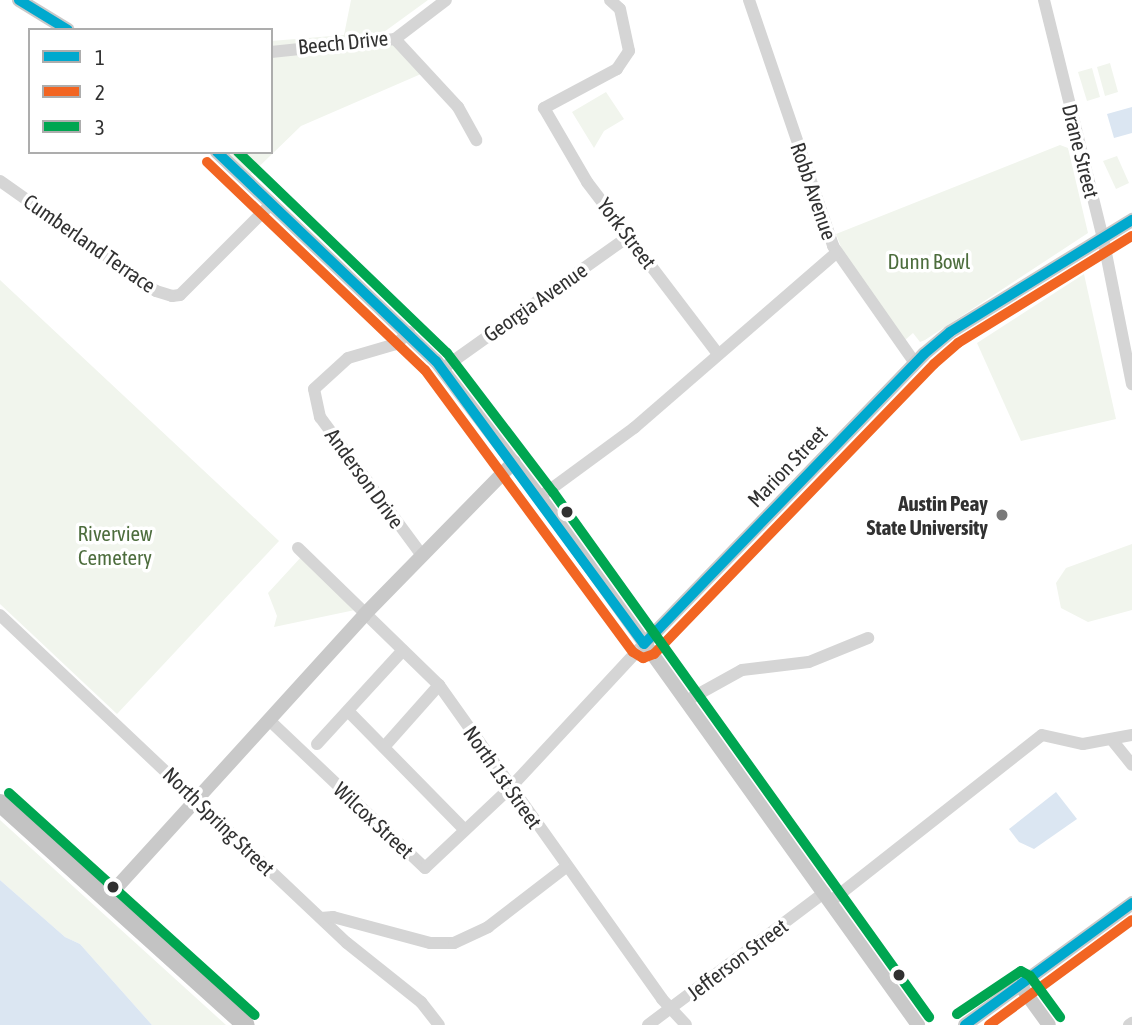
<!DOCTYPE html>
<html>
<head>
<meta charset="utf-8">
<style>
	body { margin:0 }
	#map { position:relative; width:1132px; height:1025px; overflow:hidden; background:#fff; font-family:"Asap Condensed",sans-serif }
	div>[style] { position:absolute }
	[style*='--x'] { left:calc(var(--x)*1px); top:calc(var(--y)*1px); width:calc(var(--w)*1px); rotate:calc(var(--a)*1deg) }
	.green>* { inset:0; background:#f1f5ed }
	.water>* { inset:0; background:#dbe6f2 }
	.minor>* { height:12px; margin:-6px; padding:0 6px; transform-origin:6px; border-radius:6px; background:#d5d5d5 }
	.major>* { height:14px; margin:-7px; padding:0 7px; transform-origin:7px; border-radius:7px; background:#c9c9c9 }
	.highway>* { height:18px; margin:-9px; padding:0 9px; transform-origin:9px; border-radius:9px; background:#c3c3c3 }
	.bus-1>* { height:10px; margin:-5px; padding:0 5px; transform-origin:5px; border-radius:5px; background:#00a9ce }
	.bus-2>* { height:10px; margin:-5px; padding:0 5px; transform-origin:5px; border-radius:5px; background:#f26522 }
	.bus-3>* { height:10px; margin:-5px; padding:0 5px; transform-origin:5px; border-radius:5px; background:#00a651 }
	.dots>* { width:19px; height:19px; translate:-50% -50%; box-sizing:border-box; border:4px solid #fff; border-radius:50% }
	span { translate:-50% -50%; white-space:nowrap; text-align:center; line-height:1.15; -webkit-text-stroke:7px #fff; paint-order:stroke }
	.street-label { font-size:21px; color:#313131 }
	.park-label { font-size:21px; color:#4d6d3d }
	.poi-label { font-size:21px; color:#313131; font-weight:700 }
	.right { translate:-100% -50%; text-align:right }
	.legend { position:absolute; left:28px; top:28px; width:245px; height:126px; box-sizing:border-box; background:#fff; border:2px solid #adadad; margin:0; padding:9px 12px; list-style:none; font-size:21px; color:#313131 }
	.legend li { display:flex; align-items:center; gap:14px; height:35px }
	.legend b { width:35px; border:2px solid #adadad }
</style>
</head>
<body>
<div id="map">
	<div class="green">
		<div style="clip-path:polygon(351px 0,428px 0,384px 32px,421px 74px,301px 126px,243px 182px,212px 152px,271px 152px,271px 41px,344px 35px)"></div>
		<div style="clip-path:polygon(1110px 63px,1118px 92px,1105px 96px,1097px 67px)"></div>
		<div style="clip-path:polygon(1092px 68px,1100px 97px,1087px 101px,1078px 72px)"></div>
		<div style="clip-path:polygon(606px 92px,624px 119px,604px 131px,594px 148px,572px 112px)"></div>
		<div style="clip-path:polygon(1060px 145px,1068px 148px,1088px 233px,925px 340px,920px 342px,913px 333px,904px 341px,843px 252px,836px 234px)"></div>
		<div style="clip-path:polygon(1117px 156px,1129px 183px,1116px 189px,1103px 161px)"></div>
		<div style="clip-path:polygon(1084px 274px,1116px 419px,1021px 441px,977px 343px)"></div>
		<div style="clip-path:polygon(0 280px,279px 541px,117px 714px,0 604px)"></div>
		<div style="clip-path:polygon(1132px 544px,1132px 610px,1088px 622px,1061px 608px,1056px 583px,1066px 568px)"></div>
		<div style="clip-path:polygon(302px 556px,355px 610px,274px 627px,277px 616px,268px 593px)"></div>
		<div style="clip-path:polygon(0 820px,226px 1025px,152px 1025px,80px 944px,65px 937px,0 880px)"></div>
	</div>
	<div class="water">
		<div style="clip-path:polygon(1132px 107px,1132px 133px,1114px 138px,1107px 114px)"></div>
		<div style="clip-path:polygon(1056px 792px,1077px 819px,1034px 849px,1019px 842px,1009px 829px)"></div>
		<div style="clip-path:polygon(0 880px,65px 937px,80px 944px,152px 1025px,0 1025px)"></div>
	</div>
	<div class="minor">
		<div style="--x:610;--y:0;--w:13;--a:42"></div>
		<div style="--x:620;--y:9;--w:43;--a:77.9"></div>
		<div style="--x:629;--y:51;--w:22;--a:124"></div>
		<div style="--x:617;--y:69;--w:83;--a:151.9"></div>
		<div style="--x:544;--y:108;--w:86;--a:59.8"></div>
		<div style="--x:587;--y:182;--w:216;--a:52.7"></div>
		<div style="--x:749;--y:0;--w:260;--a:71.1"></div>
		<div style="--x:833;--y:246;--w:143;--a:55"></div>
		<div style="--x:1044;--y:0;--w:245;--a:76.1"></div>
		<div style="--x:1103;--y:238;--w:149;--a:78.8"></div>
		<div style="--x:395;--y:39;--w:93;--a:47.2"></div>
		<div style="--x:458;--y:107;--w:38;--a:61"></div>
		<div style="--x:271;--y:52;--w:125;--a:-6"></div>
		<div style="--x:395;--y:39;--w:64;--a:-37.4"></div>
		<div style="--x:0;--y:181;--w:191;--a:35.2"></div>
		<div style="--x:156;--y:291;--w:17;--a:17"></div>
		<div style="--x:172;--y:296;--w:8;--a:-7"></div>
		<div style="--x:180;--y:295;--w:129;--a:-45"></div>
		<div style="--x:409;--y:332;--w:18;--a:137"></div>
		<div style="--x:396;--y:344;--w:50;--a:163.7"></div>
		<div style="--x:348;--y:358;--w:46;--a:137.6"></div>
		<div style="--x:314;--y:389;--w:29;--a:78"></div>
		<div style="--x:320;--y:417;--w:170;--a:53.6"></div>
		<div style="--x:442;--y:369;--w:229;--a:-35.4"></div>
		<div style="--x:540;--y:497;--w:117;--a:-36.3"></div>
		<div style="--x:634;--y:428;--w:267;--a:-40.9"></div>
		<div style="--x:298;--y:548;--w:197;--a:44.2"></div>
		<div style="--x:439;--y:685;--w:385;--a:54.6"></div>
		<div style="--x:662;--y:999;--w:35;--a:47"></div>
		<div style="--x:0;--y:615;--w:477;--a:43.4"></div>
		<div style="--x:347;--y:943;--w:95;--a:38.6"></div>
		<div style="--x:421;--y:1002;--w:29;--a:52"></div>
		<div style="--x:686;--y:701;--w:64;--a:-29"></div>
		<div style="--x:742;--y:670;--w:67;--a:-6.8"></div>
		<div style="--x:809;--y:662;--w:64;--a:-22.1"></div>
		<div style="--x:348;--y:711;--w:165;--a:45.5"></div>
		<div style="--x:269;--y:720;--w:215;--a:43.5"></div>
		<div style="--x:425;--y:868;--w:117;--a:-43.3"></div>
		<div style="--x:510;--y:788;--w:197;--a:-47.1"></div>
		<div style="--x:1112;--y:740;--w:32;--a:51"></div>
		<div style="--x:317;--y:744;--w:127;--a:-47.5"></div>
		<div style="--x:384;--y:747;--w:83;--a:-48.4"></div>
		<div style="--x:831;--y:901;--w:268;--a:-38.2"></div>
		<div style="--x:1042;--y:735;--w:42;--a:12.4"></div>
		<div style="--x:1083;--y:744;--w:50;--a:-10.4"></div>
		<div style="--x:321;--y:918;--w:12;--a:-5"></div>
		<div style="--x:333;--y:917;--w:100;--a:15"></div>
		<div style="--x:430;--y:943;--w:24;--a:0"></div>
		<div style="--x:454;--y:943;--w:38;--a:-25"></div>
		<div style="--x:488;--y:927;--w:98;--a:-37.6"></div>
		<div style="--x:648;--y:1025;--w:221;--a:-36.9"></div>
		<div style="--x:1129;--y:1025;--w:4;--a:-34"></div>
	</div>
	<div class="major">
		<div style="--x:19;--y:0;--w:57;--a:31.5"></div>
		<div style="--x:217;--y:152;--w:303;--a:43.7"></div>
		<div style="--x:436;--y:361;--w:175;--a:52.7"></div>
		<div style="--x:542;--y:500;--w:646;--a:54.39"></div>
		<div style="--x:644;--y:644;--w:403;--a:-46"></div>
		<div style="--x:924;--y:354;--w:34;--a:-40"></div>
		<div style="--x:950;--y:332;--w:214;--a:-31.6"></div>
		<div style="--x:106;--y:899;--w:384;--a:-47.7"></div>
		<div style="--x:364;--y:615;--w:214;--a:-45.6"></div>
		<div style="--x:1020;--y:985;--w:49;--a:54.1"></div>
		<div style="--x:965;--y:1025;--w:207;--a:-36.1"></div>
	</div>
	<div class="highway">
		<div style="--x:0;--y:803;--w:331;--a:42.1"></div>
	</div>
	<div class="bus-1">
		<div style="--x:19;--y:0;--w:57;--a:31.5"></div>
		<div style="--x:217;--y:152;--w:303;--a:43.7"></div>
		<div style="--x:436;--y:361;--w:351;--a:53.7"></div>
		<div style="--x:644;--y:644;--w:403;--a:-46"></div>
		<div style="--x:924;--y:354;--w:34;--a:-40"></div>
		<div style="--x:950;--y:332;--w:214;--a:-31.6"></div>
		<div style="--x:965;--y:1025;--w:207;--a:-36.1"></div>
	</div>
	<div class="bus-2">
		<div style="--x:207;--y:162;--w:301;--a:43.7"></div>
		<div style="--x:425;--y:370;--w:350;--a:53.6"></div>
		<div style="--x:633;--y:652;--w:12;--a:31"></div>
		<div style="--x:643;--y:658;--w:12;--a:-20"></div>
		<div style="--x:654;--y:654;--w:403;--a:-46"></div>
		<div style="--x:934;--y:364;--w:32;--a:-41"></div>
		<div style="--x:958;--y:343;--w:204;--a:-31.6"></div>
		<div style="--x:989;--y:1025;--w:177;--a:-36.3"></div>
	</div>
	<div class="bus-3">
		<div style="--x:238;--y:152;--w:290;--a:43.9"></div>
		<div style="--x:447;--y:353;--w:175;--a:52.7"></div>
		<div style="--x:553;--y:492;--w:646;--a:54.39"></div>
		<div style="--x:9;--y:793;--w:331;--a:42.1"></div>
		<div style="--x:957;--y:1014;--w:77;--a:-33.9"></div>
		<div style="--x:1021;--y:971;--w:10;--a:29"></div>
		<div style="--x:1030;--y:976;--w:51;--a:53.8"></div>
	</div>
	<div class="dots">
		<div style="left:567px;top:512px;background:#313131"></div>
		<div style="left:1002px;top:515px;background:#797979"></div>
		<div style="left:113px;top:887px;background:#313131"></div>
		<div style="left:899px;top:975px;background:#313131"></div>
	</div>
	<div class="street-label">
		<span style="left:343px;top:42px;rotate:-6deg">Beech Drive</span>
		<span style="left:1081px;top:151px;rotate:76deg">Drane Street</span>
		<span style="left:814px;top:191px;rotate:71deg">Robb Avenue</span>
		<span style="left:627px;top:233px;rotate:53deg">York Street</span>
		<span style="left:90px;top:243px;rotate:35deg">Cumberland Terrace</span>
		<span style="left:535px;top:302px;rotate:-35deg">Georgia Avenue</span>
		<span style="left:787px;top:466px;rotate:-46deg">Marion Street</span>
		<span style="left:365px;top:478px;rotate:54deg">Anderson Drive</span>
		<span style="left:503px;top:777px;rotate:55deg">North 1st Street</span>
		<span style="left:374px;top:820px;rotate:43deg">Wilcox Street</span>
		<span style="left:219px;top:821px;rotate:44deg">North Spring Street</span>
		<span style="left:737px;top:959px;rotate:-37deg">Jefferson Street</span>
	</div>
	<div class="park-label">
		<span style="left:929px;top:261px">Dunn Bowl</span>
		<span style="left:115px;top:545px">Riverview<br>Cemetery</span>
	</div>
	<div class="poi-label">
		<span class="right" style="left:988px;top:515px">Austin Peay<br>State University</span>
	</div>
	<ul class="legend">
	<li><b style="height:9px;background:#00a9ce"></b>1</li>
	<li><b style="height:9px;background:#f26522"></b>2</li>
	<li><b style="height:9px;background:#00a651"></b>3</li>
	</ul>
</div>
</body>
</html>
